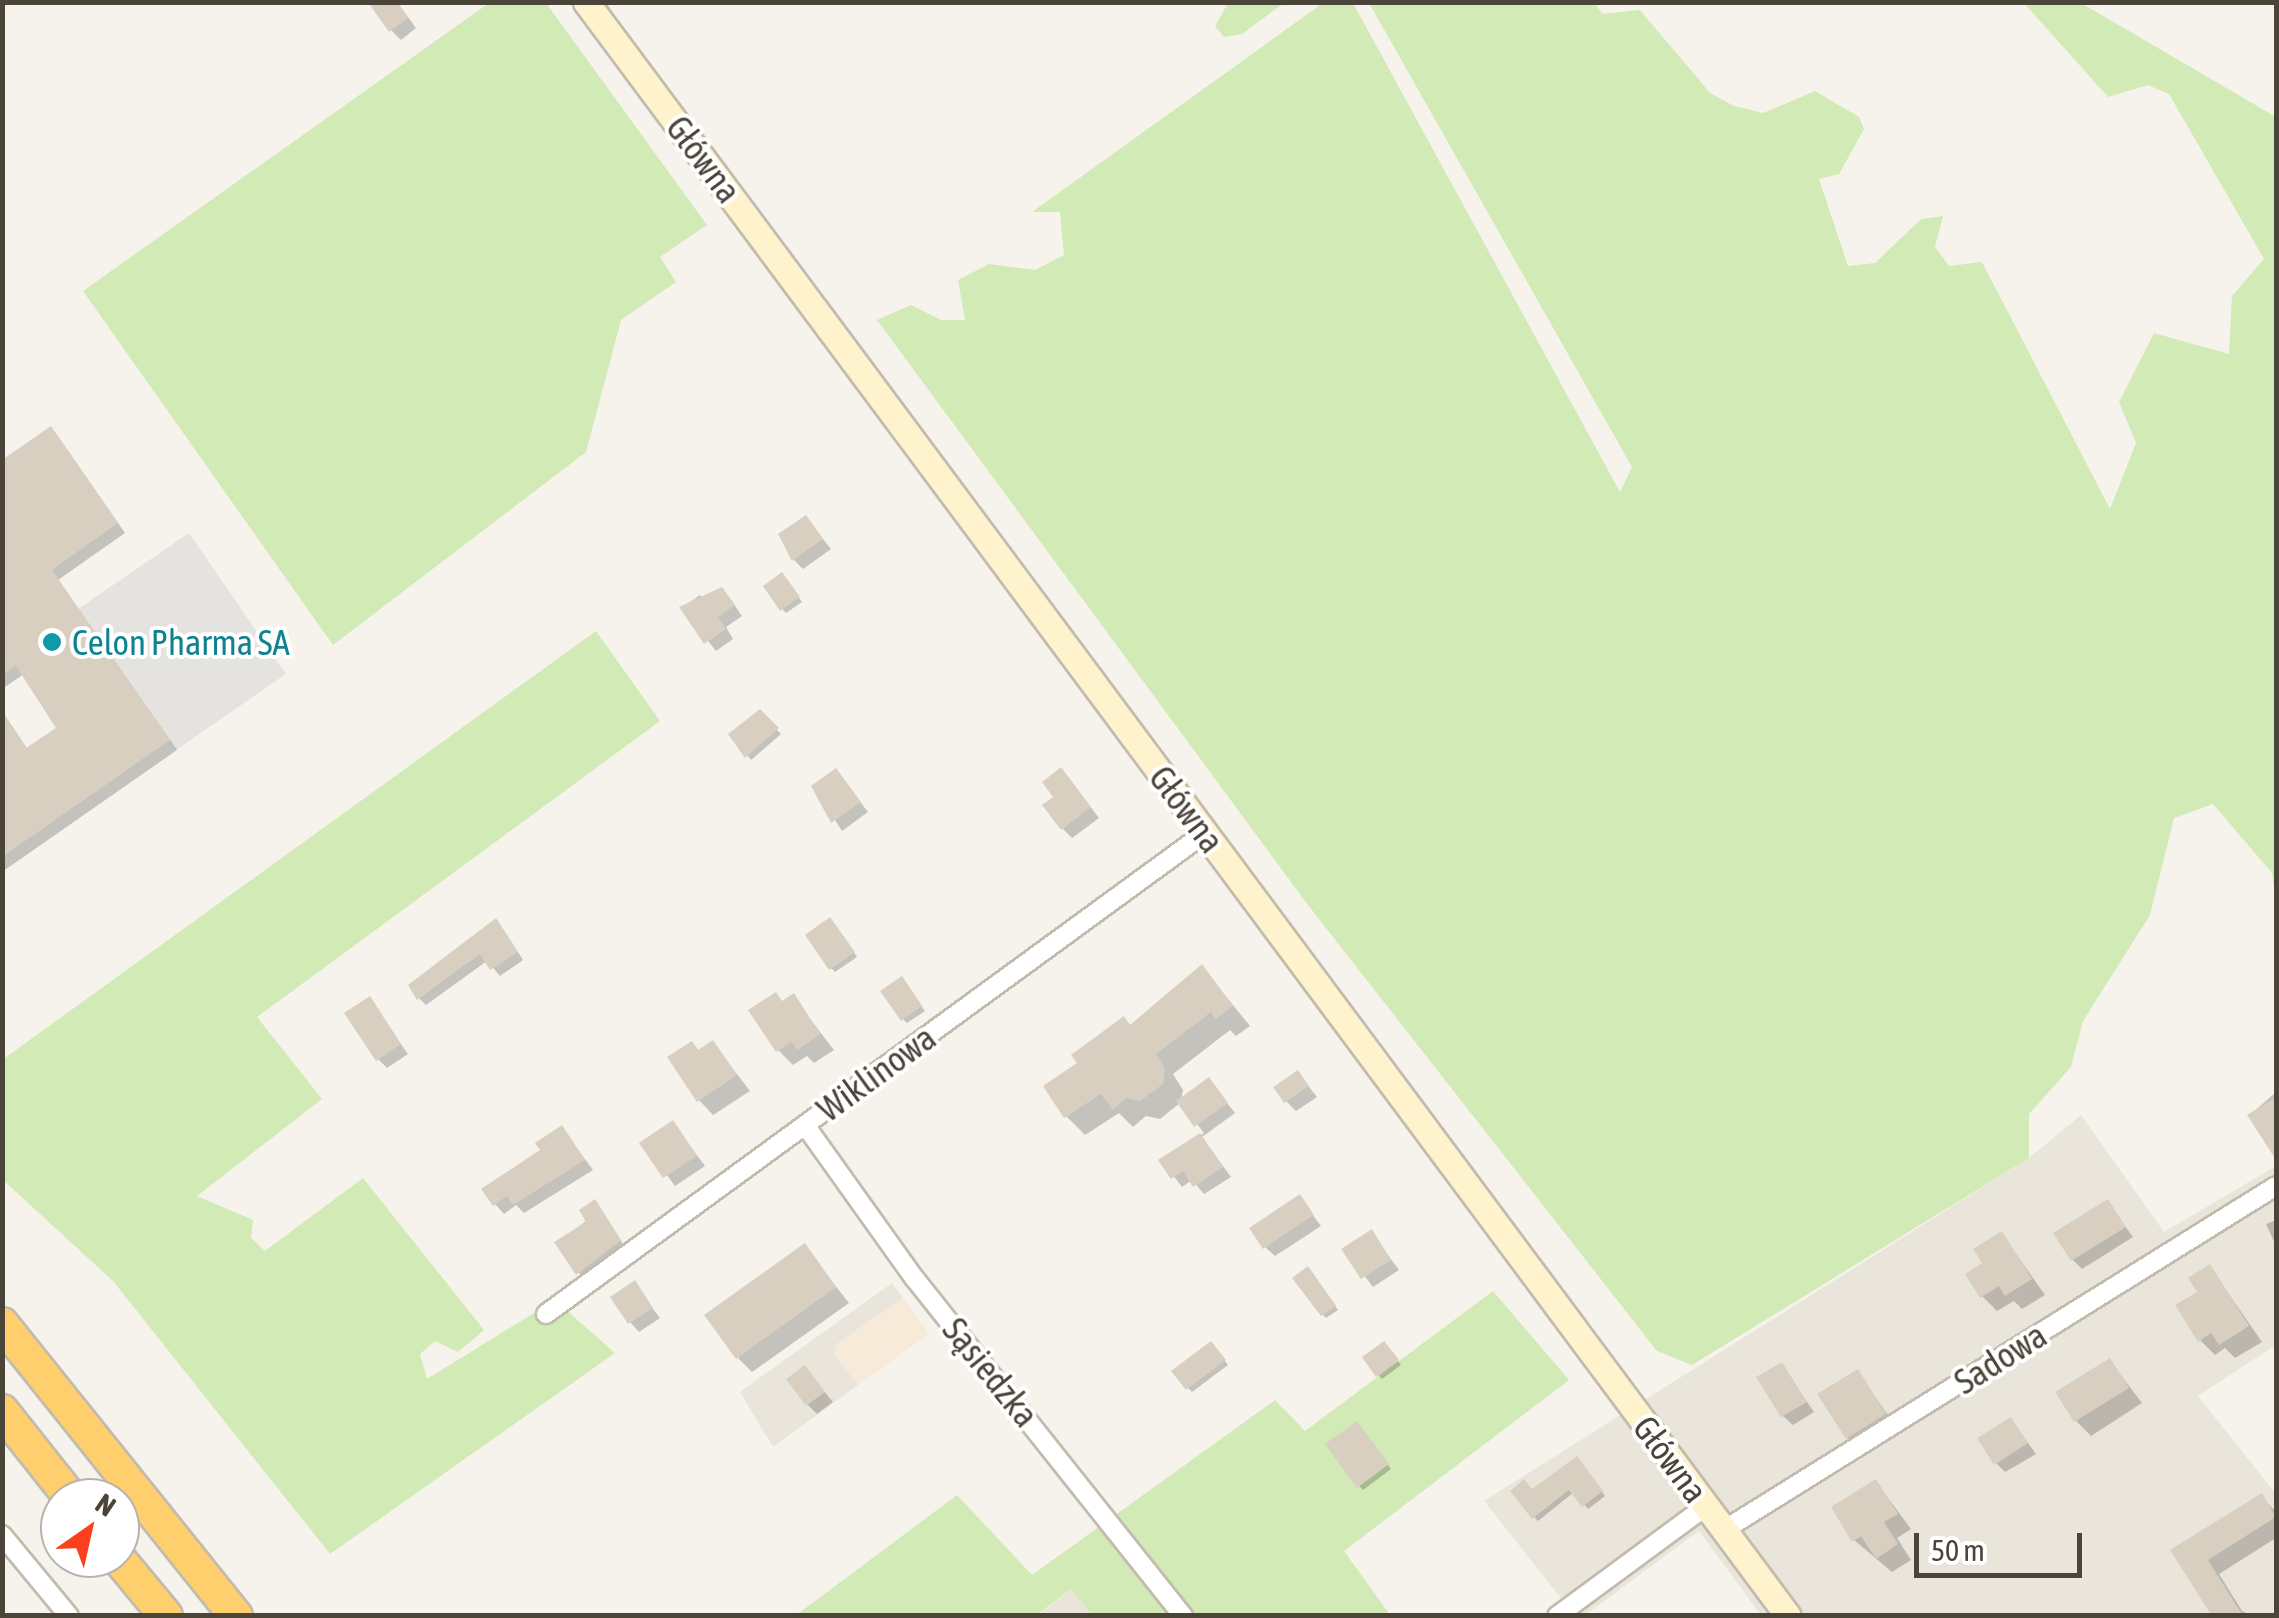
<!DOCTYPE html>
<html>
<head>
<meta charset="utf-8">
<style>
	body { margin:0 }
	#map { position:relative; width:2279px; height:1618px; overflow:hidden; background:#f6f3ec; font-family:"Asap Condensed",sans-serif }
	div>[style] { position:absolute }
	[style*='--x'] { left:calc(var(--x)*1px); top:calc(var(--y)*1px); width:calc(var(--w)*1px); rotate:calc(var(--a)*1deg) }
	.residential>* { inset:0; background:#eae5da }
	.commercial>* { inset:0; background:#f7ead8 }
	.green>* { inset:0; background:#d2eab5 }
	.parking>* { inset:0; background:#e5e3e0 }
	.shadow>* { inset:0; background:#0003 }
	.building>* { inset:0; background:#d8cfc1 }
	.roads { filter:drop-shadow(2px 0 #c2bbae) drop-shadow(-2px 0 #c2bbae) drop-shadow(0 2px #c2bbae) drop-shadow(0 -2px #c2bbae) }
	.street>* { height:18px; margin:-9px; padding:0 9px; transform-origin:9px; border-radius:9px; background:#fff }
	.secondary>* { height:25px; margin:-12.5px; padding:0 12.5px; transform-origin:12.5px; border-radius:12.5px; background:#fff3cd }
	.highway>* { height:32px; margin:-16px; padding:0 16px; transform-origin:16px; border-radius:16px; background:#ffcf6e }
	.dots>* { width:28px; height:28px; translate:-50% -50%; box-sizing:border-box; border:5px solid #fff; border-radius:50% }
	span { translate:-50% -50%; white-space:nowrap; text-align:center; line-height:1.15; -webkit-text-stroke:8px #fff; paint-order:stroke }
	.street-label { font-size:35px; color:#4b4439 }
	.culture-label { font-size:35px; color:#0d838f }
	.left { translate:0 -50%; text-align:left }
	.frame { position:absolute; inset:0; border:5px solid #4b4439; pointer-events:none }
	.north { position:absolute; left:40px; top:1478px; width:100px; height:100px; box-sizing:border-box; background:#fff; border:2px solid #b7b4b0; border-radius:50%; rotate:34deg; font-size:28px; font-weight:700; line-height:40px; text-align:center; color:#4b4439 }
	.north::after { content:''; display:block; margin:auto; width:35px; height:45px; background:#fc3f1d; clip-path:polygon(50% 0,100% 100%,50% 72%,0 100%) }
	.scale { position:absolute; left:1914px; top:1533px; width:168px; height:45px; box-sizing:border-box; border:5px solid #4b4439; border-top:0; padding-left:12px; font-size:30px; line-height:35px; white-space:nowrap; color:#4b4439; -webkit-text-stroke:8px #fff; paint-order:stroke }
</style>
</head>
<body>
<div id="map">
	<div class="residential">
		<div style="clip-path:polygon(2081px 1115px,2164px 1232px,2276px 1166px,2276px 1345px,2198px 1396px,2276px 1494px,2276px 1615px,1761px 1615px,1699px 1531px,1585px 1615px,1547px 1615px,1564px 1602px,1484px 1501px,2029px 1158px)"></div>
		<div style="clip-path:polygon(892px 1283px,903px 1298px,837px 1344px,835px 1354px,858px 1385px,773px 1447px,740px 1392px)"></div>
		<div style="clip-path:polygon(1072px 1589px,1092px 1615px,1037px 1616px)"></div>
	</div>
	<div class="commercial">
		<div style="clip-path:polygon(903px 1298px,929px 1334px,858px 1385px,835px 1354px,837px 1344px)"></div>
	</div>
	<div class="green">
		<div style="clip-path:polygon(489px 3px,546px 3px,707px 225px,660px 257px,676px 282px,621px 320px,586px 452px,333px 645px,83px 291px)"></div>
		<div style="clip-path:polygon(1228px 3px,1228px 2px,1284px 3px,1242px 34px,1224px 37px,1215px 26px)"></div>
		<div style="clip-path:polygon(1323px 3px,1353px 3px,1620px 492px,1632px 467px,1369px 3px,1593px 2px,1603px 14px,1640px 10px,1710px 93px,1734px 106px,1763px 113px,1815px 91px,1859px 117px,1864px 129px,1839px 174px,1819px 179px,1848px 266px,1875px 263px,1921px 219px,1943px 216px,1935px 247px,1949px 266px,1982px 262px,2110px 509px,2136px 443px,2119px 402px,2154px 333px,2229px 354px,2232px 296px,2264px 259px,2169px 94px,2148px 85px,2108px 97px,2024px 3px,2081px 3px,2276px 117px,2276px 901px,2272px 873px,2213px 804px,2174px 818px,2150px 915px,2083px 1021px,2071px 1067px,2029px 1114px,2029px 1158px,1692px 1365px,1657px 1351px,1308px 905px,877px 320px,911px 305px,941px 320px,965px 320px,958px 280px,989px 264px,1035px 270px,1064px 255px,1060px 212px,1032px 212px)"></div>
		<div style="clip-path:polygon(596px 631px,660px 721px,257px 1017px,322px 1099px,197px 1196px,253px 1220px,251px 1238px,265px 1251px,363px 1178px,484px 1330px,458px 1352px,435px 1341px,420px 1354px,427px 1379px,555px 1300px,615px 1353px,330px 1554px,113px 1281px,3px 1180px,2px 1060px)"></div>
		<div style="clip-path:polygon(1493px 1291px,1569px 1380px,1344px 1551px,1390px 1615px,1092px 1615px,1071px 1589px,1037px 1615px,795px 1616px,957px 1495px,1032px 1575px,1275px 1400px,1305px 1431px)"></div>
	</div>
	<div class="parking">
		<div style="clip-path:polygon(189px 533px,286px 674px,176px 750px,78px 609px)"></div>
	</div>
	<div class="shadow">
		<div style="clip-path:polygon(397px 2px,416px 28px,401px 40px,391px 30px)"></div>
		<div style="clip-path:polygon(59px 438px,125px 533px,58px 580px,177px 750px,2px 872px,2px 711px,28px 750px,60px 728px,24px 674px,2px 689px,2px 463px)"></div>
		<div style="clip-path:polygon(806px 518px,831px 549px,803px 569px,794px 560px)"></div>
		<div style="clip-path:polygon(786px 580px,802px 602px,786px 613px,782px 609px)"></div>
		<div style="clip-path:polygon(700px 595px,706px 602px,731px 600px,742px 616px,726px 627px,733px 639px,716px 651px,682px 608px)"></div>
		<div style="clip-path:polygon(759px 712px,781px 734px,751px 760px,732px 735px)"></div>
		<div style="clip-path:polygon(836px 771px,868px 812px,842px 831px,814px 787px)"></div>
		<div style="clip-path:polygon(1070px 780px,1099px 818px,1072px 838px,1063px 829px)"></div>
		<div style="clip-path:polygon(834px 924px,857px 957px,835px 972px,831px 968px)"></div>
		<div style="clip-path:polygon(503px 929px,523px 960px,500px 976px,487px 961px,426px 1005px,419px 998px)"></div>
		<div style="clip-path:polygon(1202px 967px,1250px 1026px,1236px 1036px,1230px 1030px,1173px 1074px,1183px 1090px,1181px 1100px,1209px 1080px,1235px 1113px,1202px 1137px,1231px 1177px,1204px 1194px,1192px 1180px,1182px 1187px,1162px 1161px,1204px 1133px,1180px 1103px,1160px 1119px,1146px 1116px,1133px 1127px,1119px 1113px,1085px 1135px,1066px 1116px,1131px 1027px)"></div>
		<div style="clip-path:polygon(906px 983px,925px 1011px,907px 1023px,903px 1019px)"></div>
		<div style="clip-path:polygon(793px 997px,834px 1050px,814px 1063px,807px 1056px,793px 1065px,778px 1050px,784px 1003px)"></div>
		<div style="clip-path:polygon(369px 1000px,408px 1054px,387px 1068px,378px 1059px)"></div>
		<div style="clip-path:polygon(713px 1043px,750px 1091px,713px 1115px,699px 1100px,692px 1044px,700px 1051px)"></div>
		<div style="clip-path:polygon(1298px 1073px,1317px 1097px,1296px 1111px,1286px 1101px)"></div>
		<div style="clip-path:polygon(2276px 1092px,2276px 1151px,2250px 1115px)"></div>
		<div style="clip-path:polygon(673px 1123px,705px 1166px,675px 1186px,643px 1143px)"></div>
		<div style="clip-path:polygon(562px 1128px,593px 1170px,524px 1213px,516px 1205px,504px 1214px,495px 1204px)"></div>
		<div style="clip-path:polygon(1300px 1198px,1321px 1226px,1275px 1256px,1265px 1247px)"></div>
		<div style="clip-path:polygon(2107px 1202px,2133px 1237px,2082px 1269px,2073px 1260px)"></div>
		<div style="clip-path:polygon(601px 1209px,625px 1247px,584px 1280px,558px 1243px)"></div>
		<div style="clip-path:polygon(2276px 1220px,2276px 1246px,2266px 1224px)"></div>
		<div style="clip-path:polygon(1371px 1232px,1399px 1270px,1373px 1287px,1345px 1250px)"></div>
		<div style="clip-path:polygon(2002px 1234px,2045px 1295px,2022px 1309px,2014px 1301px,1997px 1311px,1982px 1296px,1985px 1264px)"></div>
		<div style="clip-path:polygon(805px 1247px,849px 1303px,752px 1372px,738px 1358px)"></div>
		<div style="clip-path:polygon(2210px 1267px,2262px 1342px,2235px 1358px,2225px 1348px,2215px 1355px,2200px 1340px,2200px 1293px)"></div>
		<div style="clip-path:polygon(1312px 1273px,1338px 1310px,1326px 1318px,1322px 1314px)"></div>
		<div style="clip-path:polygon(634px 1284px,660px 1318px,639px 1332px,630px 1322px)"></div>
		<div style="clip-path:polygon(1215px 1348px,1228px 1365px,1192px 1392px,1188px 1388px)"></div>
		<div style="clip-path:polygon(1388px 1348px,1401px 1365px,1382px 1379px,1378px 1375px)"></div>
		<div style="clip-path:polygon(2110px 1361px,2142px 1403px,2091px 1436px,2076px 1421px)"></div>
		<div style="clip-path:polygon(1781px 1365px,1814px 1412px,1793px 1425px,1783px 1416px)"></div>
		<div style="clip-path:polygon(805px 1368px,833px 1402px,817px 1414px,808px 1405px)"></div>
		<div style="clip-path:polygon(1858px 1372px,1894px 1424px,1857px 1447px,1848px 1438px)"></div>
		<div style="clip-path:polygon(2011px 1420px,2036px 1454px,2005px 1472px,1996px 1463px)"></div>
		<div style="clip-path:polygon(1360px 1428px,1391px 1469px,1363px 1490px,1359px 1486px)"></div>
		<div style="clip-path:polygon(1581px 1463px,1605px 1496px,1588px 1509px,1574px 1492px,1538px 1521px,1534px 1517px)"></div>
		<div style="clip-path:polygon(1876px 1482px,1911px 1529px,1897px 1538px,1911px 1560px,1892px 1572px,1854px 1540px)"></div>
		<div style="clip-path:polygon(2261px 1496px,2276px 1512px,2276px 1538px,2219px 1574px,2242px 1611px,2253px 1616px,2215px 1616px,2174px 1550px)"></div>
	</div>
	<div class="building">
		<div style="clip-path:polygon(368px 2px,397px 2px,408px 18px,389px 32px)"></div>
		<div style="clip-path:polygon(51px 426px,118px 523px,52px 570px,170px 740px,2px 857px,2px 712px,26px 748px,56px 728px,16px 666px,2px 675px,2px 460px)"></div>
		<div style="clip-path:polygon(806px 515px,823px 539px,792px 561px,778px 534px)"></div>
		<div style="clip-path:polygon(782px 572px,800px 597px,780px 611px,763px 586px)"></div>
		<div style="clip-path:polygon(722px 587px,735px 605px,718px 617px,726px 629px,704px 644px,679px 607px)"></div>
		<div style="clip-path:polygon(760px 709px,779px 728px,745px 758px,728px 734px)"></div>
		<div style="clip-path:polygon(1061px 767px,1091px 807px,1061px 830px,1042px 805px,1053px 797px,1042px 782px)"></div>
		<div style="clip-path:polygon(836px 768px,861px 802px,831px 823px,811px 786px)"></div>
		<div style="clip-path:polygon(830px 917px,855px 952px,829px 970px,805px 935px)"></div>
		<div style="clip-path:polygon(496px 918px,518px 952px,490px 970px,480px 954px,417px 1000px,408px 985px)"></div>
		<div style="clip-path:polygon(1202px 964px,1233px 1006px,1215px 1019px,1211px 1012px,1156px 1054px,1165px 1069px,1163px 1084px,1140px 1101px,1126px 1098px,1113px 1110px,1101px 1094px,1064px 1118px,1043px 1086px,1077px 1063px,1071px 1055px,1124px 1016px,1130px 1025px)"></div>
		<div style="clip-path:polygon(902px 976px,922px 1006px,901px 1021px,880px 991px)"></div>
		<div style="clip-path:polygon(776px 992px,782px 1001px,794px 993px,820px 1034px,797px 1050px,792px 1042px,776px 1052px,748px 1010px)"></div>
		<div style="clip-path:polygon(370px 996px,401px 1044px,376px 1061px,344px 1013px)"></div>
		<div style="clip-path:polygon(713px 1040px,737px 1075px,697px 1102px,667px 1057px,692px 1041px,698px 1050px)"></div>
		<div style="clip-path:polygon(1298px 1070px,1309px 1086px,1284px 1103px,1273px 1087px)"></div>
		<div style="clip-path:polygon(1209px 1077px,1228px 1103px,1194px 1127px,1176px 1101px)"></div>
		<div style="clip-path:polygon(2276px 1097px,2276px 1160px,2247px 1115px)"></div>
		<div style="clip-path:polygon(673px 1120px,697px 1156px,663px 1178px,639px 1143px)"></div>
		<div style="clip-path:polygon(562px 1125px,585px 1160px,513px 1205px,507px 1196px,493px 1206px,481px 1189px,540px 1150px,535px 1143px)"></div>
		<div style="clip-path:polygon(1200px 1133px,1223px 1167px,1193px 1187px,1183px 1171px,1171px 1179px,1158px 1160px)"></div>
		<div style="clip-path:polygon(1300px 1194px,1314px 1215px,1263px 1249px,1249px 1228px)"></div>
		<div style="clip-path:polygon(595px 1199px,621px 1240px,576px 1275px,554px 1242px,586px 1222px,579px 1210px)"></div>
		<div style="clip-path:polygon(2108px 1199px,2126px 1227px,2071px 1261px,2053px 1233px)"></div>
		<div style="clip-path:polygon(1372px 1229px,1391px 1260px,1361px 1279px,1341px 1249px)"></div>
		<div style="clip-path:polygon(2002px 1231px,2032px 1279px,2005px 1296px,1999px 1286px,1980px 1298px,1965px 1274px,1982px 1263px,1973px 1249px)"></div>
		<div style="clip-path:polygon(805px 1243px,836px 1287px,736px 1359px,704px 1315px)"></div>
		<div style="clip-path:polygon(2210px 1264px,2249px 1326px,2219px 1345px,2211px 1333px,2198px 1342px,2175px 1305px,2197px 1292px,2188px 1278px)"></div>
		<div style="clip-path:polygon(1308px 1266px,1336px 1306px,1321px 1316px,1292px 1278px)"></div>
		<div style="clip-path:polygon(635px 1280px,653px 1308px,628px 1324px,610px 1297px)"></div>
		<div style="clip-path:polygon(1211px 1341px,1226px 1360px,1186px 1390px,1171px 1371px)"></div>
		<div style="clip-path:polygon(1384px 1341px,1399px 1360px,1376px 1377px,1362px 1357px)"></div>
		<div style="clip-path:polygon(2110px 1358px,2129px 1388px,2074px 1422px,2055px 1392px)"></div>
		<div style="clip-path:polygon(1782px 1362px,1807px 1402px,1781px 1417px,1756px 1377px)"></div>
		<div style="clip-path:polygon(805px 1365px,825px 1392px,806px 1406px,786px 1379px)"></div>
		<div style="clip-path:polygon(1858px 1369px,1886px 1414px,1846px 1439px,1817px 1394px)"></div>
		<div style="clip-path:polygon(2011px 1417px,2028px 1443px,1994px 1465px,1977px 1438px)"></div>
		<div style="clip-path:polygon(1357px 1421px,1389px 1464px,1357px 1488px,1325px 1444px)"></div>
		<div style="clip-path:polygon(1577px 1456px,1603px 1491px,1582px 1507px,1569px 1490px,1532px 1519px,1510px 1491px,1524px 1479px,1532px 1489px)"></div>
		<div style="clip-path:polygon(1876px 1479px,1898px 1514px,1884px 1522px,1898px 1544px,1876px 1559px,1861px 1536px,1852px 1542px,1831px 1507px)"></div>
		<div style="clip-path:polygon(2262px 1493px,2276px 1517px,2208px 1560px,2243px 1616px,2212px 1616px,2170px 1550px)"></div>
	</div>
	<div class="roads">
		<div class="street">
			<div style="--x:805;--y:1125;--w:189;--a:54.5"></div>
			<div style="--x:915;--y:1279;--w:431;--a:51.5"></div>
			<div style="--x:546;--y:1314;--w:816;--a:-36.13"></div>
			<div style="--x:1724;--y:1530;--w:650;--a:-31.93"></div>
			<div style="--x:2;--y:1535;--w:105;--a:50.4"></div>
			<div style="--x:1557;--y:1616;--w:185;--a:-36.4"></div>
		</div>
		<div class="secondary">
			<div style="--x:586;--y:2;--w:2012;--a:53.32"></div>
		</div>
		<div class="highway">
			<div style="--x:2;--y:1324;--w:374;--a:51.3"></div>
			<div style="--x:2;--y:1411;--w:111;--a:51.6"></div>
			<div style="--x:118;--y:1558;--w:75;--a:50.4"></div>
		</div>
	</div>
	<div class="dots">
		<div style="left:52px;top:642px;background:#0f9aa8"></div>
	</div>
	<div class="street-label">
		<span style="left:704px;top:159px;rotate:53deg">Główna</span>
		<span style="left:1187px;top:809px;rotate:53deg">Główna</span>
		<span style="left:876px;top:1073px;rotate:-36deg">Wiklinowa</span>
		<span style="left:2000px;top:1358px;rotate:-32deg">Sadowa</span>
		<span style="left:991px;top:1372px;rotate:51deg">Sąsiedzka</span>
		<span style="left:1671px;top:1459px;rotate:53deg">Główna</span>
	</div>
	<div class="culture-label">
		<span class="left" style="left:72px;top:642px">Celon Pharma SA</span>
	</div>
	<div class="frame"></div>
	<div class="north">N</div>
	<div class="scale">50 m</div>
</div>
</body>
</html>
